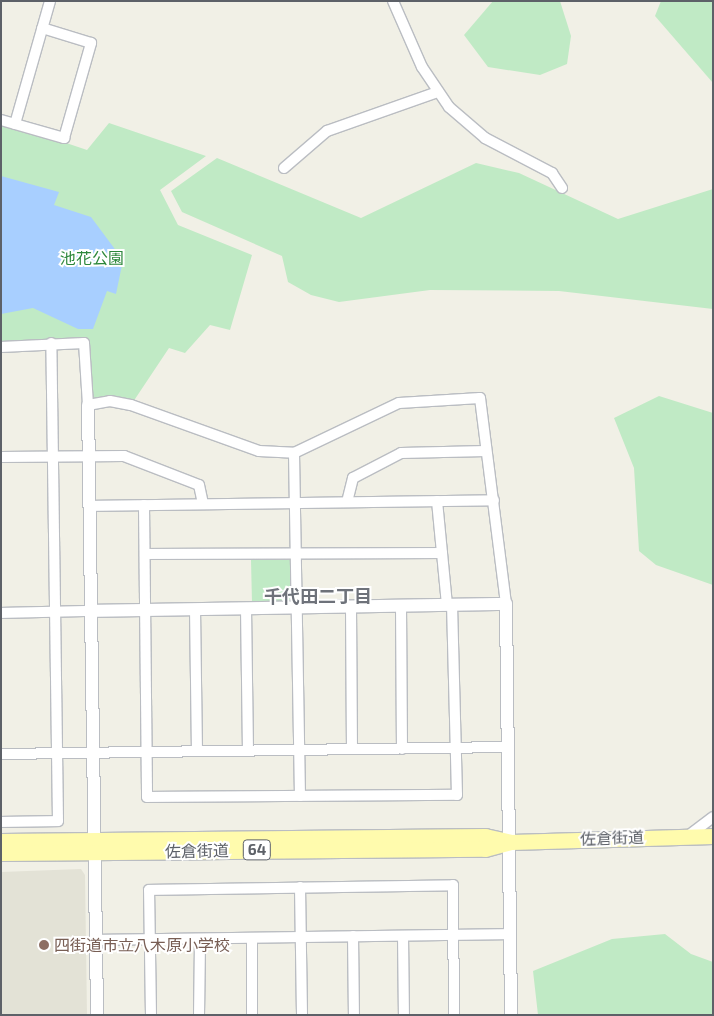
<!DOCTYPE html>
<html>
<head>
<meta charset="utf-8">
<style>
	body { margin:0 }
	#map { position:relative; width:714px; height:1016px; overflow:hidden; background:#f1f0e6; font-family:"Exo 2","Noto Sans JP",sans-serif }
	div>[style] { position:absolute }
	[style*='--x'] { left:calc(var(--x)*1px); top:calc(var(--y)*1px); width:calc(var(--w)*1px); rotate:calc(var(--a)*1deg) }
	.education>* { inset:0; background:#e3e2d6 }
	.green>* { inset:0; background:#c0eac5 }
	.water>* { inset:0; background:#a8cfff }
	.roads { filter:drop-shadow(1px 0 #babdc2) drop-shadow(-1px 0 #babdc2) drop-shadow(0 1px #babdc2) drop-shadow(0 -1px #babdc2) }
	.minor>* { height:10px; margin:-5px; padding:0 5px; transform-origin:5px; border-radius:5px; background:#fff }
	.tertiary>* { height:12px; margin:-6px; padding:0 6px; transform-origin:6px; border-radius:6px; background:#fff }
	.primary>* { height:15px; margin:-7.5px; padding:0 7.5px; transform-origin:7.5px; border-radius:7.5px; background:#fffbad }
	.dots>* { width:14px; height:14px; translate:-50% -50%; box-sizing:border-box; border:2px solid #fff; border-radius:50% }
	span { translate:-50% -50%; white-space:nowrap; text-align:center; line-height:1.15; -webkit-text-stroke:4px #fff; paint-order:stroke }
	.shield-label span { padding:1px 4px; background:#fff; border:1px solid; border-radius:4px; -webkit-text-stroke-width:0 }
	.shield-label { font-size:15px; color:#5d6168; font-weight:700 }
	.park-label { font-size:16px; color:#2d873b }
	.street-label { font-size:16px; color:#5d6168 }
	.education-label { font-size:16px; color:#785e54 }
	.left { translate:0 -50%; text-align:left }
	.neighbourhood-label { font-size:18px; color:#6e727a; font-weight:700 }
	.frame { position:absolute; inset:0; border:2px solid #5d6168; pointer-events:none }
</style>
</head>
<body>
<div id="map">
	<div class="education">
		<div style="clip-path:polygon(81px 869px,85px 875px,87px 1015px,1px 1015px,1px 872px)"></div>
	</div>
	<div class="green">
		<div style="clip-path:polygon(493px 1px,560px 1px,571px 36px,567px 64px,540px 75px,488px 67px,464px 35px)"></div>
		<div style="clip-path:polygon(661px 1px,713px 1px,713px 83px,655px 16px)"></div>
		<div style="clip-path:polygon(1px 121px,87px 150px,109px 123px,206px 156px,160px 190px,178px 225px,252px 255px,230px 330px,210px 325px,185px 353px,169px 348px,131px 405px,86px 403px,84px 349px,51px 343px,1px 347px)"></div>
		<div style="clip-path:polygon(217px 158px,361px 218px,476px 163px,519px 173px,618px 219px,713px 189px,713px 309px,559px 291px,430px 290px,339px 302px,311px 295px,288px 282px,282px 256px,182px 212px,171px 191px)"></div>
		<div style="clip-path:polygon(659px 396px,713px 413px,713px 585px,656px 565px,639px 551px,634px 468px,614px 418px)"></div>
		<div style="clip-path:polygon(251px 560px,293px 560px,293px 602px,252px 603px)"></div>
		<div style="clip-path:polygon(665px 934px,691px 954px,713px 962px,713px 1015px,538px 1015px,533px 971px,612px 939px)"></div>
	</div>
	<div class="water">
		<div style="clip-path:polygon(1px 176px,59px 192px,54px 205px,91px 217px,123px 260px,116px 294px,107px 291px,93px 329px,78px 329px,33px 308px,1px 314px)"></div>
	</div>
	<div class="roads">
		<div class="minor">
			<div style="--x:393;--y:1;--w:72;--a:66.3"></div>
			<div style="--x:422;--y:67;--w:48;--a:56"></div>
			<div style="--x:449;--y:107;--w:48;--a:40.7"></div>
			<div style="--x:485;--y:138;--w:76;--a:27.6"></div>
			<div style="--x:552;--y:173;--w:18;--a:56"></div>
			<div style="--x:1;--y:120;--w:66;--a:15.9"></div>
			<div style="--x:64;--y:138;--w:99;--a:-74.1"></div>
			<div style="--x:91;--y:43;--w:51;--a:-163"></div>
			<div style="--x:15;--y:124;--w:128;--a:-74.1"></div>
			<div style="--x:284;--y:168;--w:57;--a:-40.7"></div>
			<div style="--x:327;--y:131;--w:118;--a:-19.4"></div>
			<div style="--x:1;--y:347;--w:83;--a:-2.8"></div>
			<div style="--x:84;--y:343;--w:62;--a:86.3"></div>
			<div style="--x:88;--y:405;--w:22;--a:-10"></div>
			<div style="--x:110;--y:401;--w:21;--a:11"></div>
			<div style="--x:131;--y:405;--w:136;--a:19.8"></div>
			<div style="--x:259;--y:451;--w:35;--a:3"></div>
			<div style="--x:294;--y:453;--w:116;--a:-25.5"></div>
			<div style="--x:399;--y:403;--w:81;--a:-3.5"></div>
			<div style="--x:480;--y:398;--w:208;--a:82.8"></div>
			<div style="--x:294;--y:453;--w:343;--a:89"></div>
			<div style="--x:1;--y:457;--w:123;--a:-0.5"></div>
			<div style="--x:124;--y:456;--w:80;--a:21.1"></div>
			<div style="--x:199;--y:485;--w:19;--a:78"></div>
			<div style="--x:437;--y:501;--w:104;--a:84.5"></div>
			<div style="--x:347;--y:502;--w:25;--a:-76"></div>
			<div style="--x:353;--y:478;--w:54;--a:-27.5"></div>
			<div style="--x:401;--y:453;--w:85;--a:-1.3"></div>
			<div style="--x:144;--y:505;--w:292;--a:89.4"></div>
			<div style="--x:147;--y:797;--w:310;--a:-0.4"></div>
			<div style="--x:457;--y:795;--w:190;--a:-91.5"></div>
			<div style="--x:89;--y:506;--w:405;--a:-0.8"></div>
			<div style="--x:145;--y:554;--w:297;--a:-0.2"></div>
			<div style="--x:401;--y:606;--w:143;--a:89.6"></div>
			<div style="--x:351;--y:607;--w:142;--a:89.6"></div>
			<div style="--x:246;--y:608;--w:143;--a:89.2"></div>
			<div style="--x:195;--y:609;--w:142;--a:89.2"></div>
			<div style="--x:1;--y:613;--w:90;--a:-1.3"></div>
			<div style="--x:1;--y:754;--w:507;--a:-0.79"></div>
			<div style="--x:1;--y:822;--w:57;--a:-1"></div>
			<div style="--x:58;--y:821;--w:478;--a:-90.8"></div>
			<div style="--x:688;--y:836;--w:31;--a:-37"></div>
			<div style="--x:300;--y:887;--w:128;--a:89.1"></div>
			<div style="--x:353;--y:936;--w:79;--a:89.3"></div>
			<div style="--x:403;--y:936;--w:79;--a:89.3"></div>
			<div style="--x:252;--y:938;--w:77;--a:90"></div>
			<div style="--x:95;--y:940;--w:416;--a:-0.8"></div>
			<div style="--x:151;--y:1015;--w:125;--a:-90.9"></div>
			<div style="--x:149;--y:890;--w:304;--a:-0.9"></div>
			<div style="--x:453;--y:885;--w:130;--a:89.6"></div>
			<div style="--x:199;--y:1015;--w:76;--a:-89.2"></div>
		</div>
		<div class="tertiary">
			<div style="--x:88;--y:405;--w:610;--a:89.15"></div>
			<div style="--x:91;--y:611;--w:415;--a:-1"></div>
			<div style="--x:506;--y:604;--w:411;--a:89.3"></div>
		</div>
		<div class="primary">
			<div style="--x:1;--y:841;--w:484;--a:-0.6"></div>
			<div style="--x:485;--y:836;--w:26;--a:13"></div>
			<div style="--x:1;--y:853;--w:484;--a:-0.5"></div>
			<div style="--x:485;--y:849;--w:27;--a:-15"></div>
			<div style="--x:511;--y:842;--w:202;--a:-1.7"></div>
		</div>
	</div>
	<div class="dots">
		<div style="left:44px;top:945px;background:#8d6e63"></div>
	</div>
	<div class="shield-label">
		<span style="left:257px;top:850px">64</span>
	</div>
	<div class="park-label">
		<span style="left:92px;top:258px">池花公園</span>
	</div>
	<div class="street-label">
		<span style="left:612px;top:838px;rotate:-2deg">佐倉街道</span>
		<span style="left:197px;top:851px;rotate:-1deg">佐倉街道</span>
	</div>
	<div class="education-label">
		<span class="left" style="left:54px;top:945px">四街道市立八木原小学校</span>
	</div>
	<div class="neighbourhood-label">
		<span style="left:318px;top:596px">千代田二丁目</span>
	</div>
	<div class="frame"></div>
</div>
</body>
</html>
